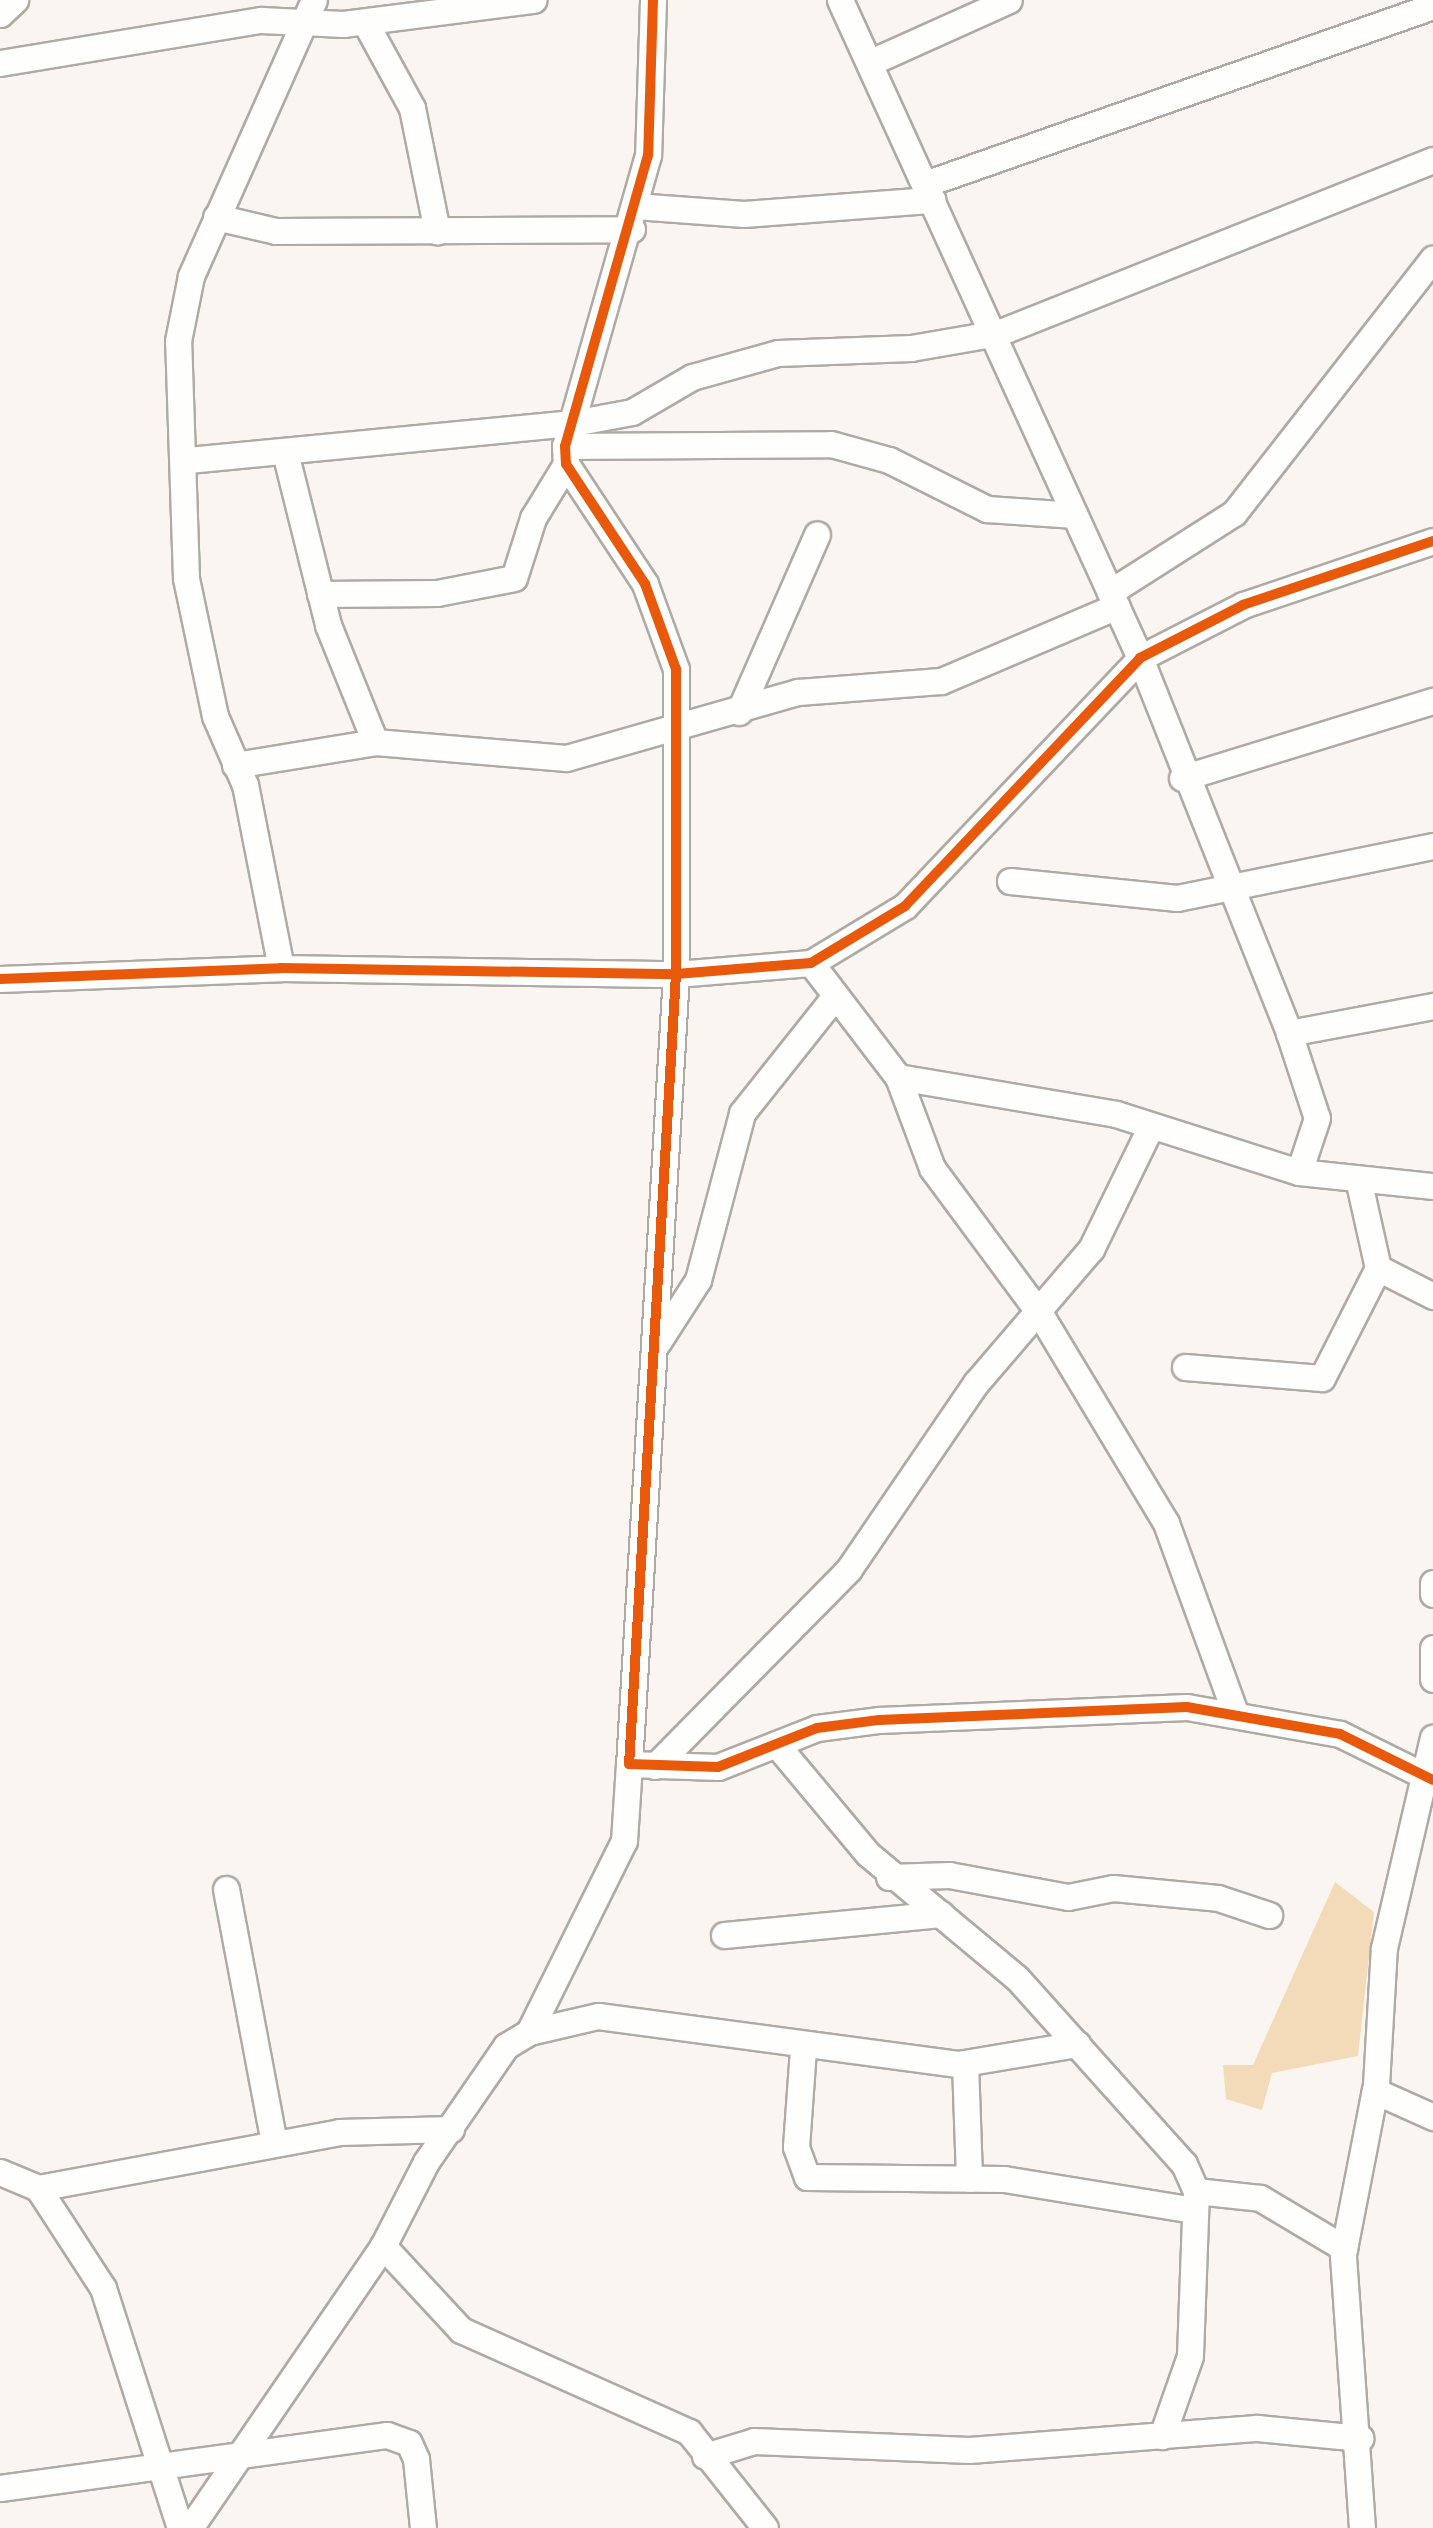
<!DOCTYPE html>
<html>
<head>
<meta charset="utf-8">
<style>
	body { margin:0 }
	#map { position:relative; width:1433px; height:2528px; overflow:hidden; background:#faf5f0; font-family:"DejaVu Sans",sans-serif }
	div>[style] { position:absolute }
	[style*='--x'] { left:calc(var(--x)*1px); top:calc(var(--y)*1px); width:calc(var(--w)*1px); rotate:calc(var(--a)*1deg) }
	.green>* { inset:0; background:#f3dbb9 }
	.roads { filter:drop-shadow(2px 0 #afaaa4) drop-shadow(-2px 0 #afaaa4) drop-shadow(0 2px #afaaa4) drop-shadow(0 -2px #afaaa4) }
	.minor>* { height:25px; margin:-12.5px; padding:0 12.5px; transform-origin:12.5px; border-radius:12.5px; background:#fefefd }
	.cycleway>* { height:10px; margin:-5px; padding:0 5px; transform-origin:5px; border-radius:5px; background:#e8590c }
	span { translate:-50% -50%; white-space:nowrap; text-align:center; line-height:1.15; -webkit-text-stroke:10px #fff; paint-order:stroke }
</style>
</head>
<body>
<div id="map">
	<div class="green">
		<div style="clip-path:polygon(1335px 1882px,1374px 1912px,1358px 2056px,1272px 2073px,1262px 2110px,1226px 2099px,1223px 2065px,1253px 2065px)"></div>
	</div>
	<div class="roads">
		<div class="minor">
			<div style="--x:653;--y:0;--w:155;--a:91.8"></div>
			<div style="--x:648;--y:155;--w:303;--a:105.9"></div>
			<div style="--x:565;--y:446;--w:18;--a:87"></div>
			<div style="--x:566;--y:464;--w:144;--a:56.6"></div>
			<div style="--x:645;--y:584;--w:90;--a:70"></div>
			<div style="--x:676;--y:669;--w:305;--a:90"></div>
			<div style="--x:676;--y:974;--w:791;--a:93.4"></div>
			<div style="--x:629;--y:1764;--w:89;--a:1.9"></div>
			<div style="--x:718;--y:1767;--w:106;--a:-21.5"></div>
			<div style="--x:817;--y:1728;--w:63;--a:-7.4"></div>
			<div style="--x:879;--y:1720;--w:308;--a:-2.4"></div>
			<div style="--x:1187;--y:1707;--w:155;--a:10"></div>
			<div style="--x:1340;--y:1734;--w:104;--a:26.3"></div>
			<div style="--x:840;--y:0;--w:723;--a:65.49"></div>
			<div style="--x:1140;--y:658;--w:404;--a:68.3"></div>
			<div style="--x:1289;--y:1033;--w:89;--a:71.8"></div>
			<div style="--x:1317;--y:1118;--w:57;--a:108.4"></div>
			<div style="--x:0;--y:14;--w:21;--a:-43"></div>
			<div style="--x:365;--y:22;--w:98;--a:61.3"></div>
			<div style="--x:412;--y:108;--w:126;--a:78.5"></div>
			<div style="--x:871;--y:62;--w:151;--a:-24.2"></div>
			<div style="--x:0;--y:63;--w:265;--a:-9.4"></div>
			<div style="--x:261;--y:20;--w:82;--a:2.8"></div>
			<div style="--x:343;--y:24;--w:192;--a:-7.2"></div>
			<div style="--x:925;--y:184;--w:538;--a:-19.31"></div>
			<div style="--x:635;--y:206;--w:109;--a:4.2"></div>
			<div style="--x:744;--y:214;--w:189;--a:-4.3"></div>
			<div style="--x:216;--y:217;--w:62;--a:13.1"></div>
			<div style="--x:276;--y:231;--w:356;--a:-0.3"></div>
			<div style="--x:565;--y:446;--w:266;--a:-0.4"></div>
			<div style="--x:831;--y:444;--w:60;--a:15.4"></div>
			<div style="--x:889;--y:460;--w:110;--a:26.6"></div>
			<div style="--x:987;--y:509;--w:88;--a:3.9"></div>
			<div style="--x:286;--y:456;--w:174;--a:76"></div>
			<div style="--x:328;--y:625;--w:126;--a:68.1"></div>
			<div style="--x:188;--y:460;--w:387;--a:-5.5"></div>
			<div style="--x:573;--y:423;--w:60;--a:-10.6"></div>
			<div style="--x:632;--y:412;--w:69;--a:-30.3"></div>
			<div style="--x:692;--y:377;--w:89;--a:-15.6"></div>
			<div style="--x:778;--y:353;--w:133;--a:-2.2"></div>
			<div style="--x:911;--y:348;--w:88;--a:-9.8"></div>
			<div style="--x:998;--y:333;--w:468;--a:-21.7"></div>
			<div style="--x:1110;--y:592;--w:147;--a:-32.5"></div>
			<div style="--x:1234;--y:513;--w:323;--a:-52"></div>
			<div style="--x:320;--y:594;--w:117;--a:-0.5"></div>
			<div style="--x:437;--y:593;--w:78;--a:-11"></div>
			<div style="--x:514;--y:578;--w:63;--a:-72.4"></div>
			<div style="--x:533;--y:518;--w:63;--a:-58.6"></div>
			<div style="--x:739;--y:712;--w:194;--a:-66.3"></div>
			<div style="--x:235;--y:765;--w:142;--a:-9.3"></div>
			<div style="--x:375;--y:742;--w:192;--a:4.8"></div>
			<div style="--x:566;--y:758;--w:241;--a:-15.9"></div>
			<div style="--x:798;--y:692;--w:143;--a:-4.4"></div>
			<div style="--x:941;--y:681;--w:191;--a:-23.1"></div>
			<div style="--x:1182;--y:778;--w:263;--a:-17.1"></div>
			<div style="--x:1010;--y:881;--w:168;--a:5.8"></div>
			<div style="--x:1177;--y:898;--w:261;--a:-11.5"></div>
			<div style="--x:811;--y:963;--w:143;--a:52.7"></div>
			<div style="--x:898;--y:1077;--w:97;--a:69.5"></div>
			<div style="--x:932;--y:1168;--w:182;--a:53.5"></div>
			<div style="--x:1040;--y:1314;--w:244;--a:58.9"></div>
			<div style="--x:1166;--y:1523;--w:199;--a:70"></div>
			<div style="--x:281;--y:968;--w:187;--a:-101.1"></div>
			<div style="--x:245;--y:785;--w:75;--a:-113.5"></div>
			<div style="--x:215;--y:716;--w:141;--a:-101.9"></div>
			<div style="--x:186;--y:578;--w:237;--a:-91.9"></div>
			<div style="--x:178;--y:341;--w:66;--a:-78.7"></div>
			<div style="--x:191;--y:276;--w:302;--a:-66"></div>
			<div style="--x:0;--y:979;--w:281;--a:-2.2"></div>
			<div style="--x:281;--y:968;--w:395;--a:0.9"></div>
			<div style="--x:676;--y:974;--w:135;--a:-4.7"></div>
			<div style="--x:811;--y:963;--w:110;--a:-31.2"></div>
			<div style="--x:905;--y:906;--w:342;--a:-46.5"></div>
			<div style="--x:1140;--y:658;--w:116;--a:-27.2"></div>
			<div style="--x:1243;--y:605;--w:200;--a:-18.6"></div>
			<div style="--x:1289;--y:1033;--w:147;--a:-10.6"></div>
			<div style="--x:898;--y:1077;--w:221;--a:9.6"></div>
			<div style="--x:1116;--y:1114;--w:192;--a:17.6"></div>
			<div style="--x:1299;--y:1172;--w:135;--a:6"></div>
			<div style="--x:1359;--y:1183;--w:87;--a:77.4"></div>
			<div style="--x:1378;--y:1268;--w:62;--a:27"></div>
			<div style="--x:658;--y:1342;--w:74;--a:-57.2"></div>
			<div style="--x:698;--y:1280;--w:173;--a:-75.2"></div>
			<div style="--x:742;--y:1113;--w:144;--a:-51.5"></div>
			<div style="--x:1185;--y:1367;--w:137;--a:4.6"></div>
			<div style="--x:1322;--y:1378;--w:123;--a:-63"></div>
			<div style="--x:1433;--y:1583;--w:11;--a:90"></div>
			<div style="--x:1433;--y:1648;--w:31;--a:90"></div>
			<div style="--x:776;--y:1744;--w:143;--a:50.1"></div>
			<div style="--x:868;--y:1854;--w:194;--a:39.8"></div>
			<div style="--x:1017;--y:1978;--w:250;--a:48.1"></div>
			<div style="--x:1184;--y:2164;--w:30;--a:66"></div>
			<div style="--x:1196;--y:2191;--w:165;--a:92.1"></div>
			<div style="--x:1190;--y:2356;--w:85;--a:109.3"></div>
			<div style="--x:655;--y:1766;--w:276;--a:-45.4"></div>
			<div style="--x:849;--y:1569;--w:225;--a:-55.7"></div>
			<div style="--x:976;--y:1383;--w:177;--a:-49.4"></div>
			<div style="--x:1091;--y:1249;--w:137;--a:-64"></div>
			<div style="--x:889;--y:1877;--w:60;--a:-1.9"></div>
			<div style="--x:949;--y:1875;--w:121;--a:10.5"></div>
			<div style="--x:1068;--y:1897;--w:46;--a:-11.3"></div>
			<div style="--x:1113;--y:1888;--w:105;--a:5.4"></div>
			<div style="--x:1218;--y:1898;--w:54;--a:18.4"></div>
			<div style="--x:226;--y:1889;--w:258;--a:79.3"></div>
			<div style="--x:724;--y:1935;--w:218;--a:-5.5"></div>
			<div style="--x:529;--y:2032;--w:213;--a:-63.6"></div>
			<div style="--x:624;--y:1841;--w:77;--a:-86.3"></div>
			<div style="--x:803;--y:2049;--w:98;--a:94.1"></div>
			<div style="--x:796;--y:2147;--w:32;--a:70"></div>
			<div style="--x:807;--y:2177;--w:197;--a:0.6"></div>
			<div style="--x:1004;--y:2179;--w:193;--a:9.3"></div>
			<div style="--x:965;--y:2063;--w:116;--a:88"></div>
			<div style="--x:1375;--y:2091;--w:64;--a:24.1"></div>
			<div style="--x:0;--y:2172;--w:41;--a:22.8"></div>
			<div style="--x:38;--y:2188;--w:119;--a:57"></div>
			<div style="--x:103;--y:2288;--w:252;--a:72.2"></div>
			<div style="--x:38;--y:2188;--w:306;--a:-10.5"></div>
			<div style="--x:339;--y:2132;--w:112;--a:-1.5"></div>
			<div style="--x:1196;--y:2191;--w:64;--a:6.2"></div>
			<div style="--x:1260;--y:2198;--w:98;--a:30.8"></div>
			<div style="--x:383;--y:2246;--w:115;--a:47.1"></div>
			<div style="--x:461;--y:2330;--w:250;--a:24.1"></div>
			<div style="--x:689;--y:2432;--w:122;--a:51.6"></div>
			<div style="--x:705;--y:2456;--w:51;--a:-17"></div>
			<div style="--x:754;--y:2441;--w:215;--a:2.4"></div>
			<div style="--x:969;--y:2450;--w:289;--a:-4.4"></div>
			<div style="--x:1257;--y:2428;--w:104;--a:5.5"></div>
			<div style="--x:0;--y:2488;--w:391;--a:-7.8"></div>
			<div style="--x:387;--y:2435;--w:23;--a:20"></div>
			<div style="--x:409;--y:2443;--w:17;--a:66"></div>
			<div style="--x:416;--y:2459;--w:69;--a:84.2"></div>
			<div style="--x:190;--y:2528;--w:342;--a:-55.6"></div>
			<div style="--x:383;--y:2246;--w:94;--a:-62.9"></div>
			<div style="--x:426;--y:2162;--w:141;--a:-55.4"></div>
			<div style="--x:506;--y:2046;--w:27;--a:-31"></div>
			<div style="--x:529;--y:2032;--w:71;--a:-13.1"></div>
			<div style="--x:598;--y:2016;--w:363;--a:7.6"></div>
			<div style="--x:958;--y:2064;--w:121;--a:-9.5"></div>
			<div style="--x:1362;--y:2528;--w:275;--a:-94"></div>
			<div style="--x:1343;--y:2254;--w:172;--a:-79"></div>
			<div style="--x:1376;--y:2085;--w:137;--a:-86.7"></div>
			<div style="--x:1384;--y:1948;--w:216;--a:-76.9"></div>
		</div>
	</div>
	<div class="cycleway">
		<div style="--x:653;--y:0;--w:155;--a:91.8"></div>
		<div style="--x:648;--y:155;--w:303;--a:105.9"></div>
		<div style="--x:565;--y:446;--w:18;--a:87"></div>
		<div style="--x:566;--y:464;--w:144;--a:56.6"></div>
		<div style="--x:645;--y:584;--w:90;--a:70"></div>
		<div style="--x:676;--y:669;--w:305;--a:90"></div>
		<div style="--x:676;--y:974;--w:791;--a:93.4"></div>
		<div style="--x:629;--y:1764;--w:89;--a:1.9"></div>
		<div style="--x:718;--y:1767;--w:106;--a:-21.5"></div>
		<div style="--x:817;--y:1728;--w:63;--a:-7.4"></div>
		<div style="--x:879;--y:1720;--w:308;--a:-2.4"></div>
		<div style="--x:1187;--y:1707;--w:155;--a:10"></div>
		<div style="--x:1340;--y:1734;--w:104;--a:26.3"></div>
		<div style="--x:0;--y:979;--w:281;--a:-2.2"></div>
		<div style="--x:281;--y:968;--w:395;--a:0.9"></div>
		<div style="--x:676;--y:974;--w:135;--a:-4.7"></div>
		<div style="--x:811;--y:963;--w:110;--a:-31.2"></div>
		<div style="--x:905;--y:906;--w:342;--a:-46.5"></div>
		<div style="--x:1140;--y:658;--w:116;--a:-27.2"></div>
		<div style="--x:1243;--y:605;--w:200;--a:-18.6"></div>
	</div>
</div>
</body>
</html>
